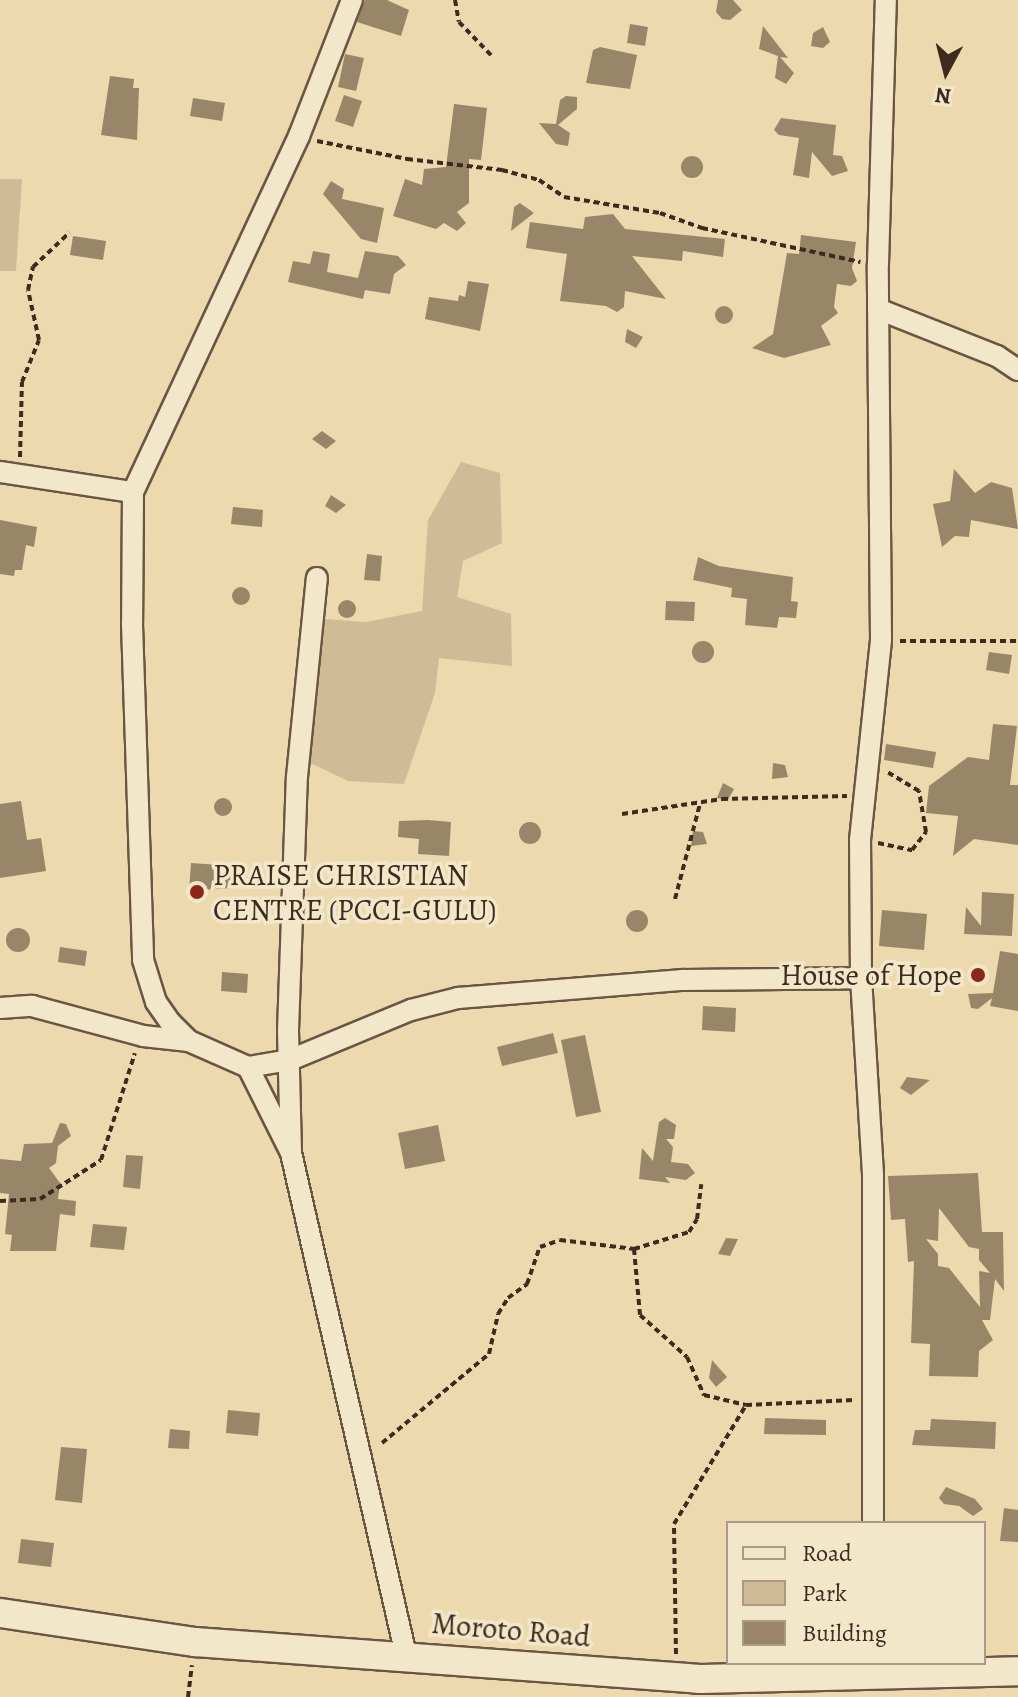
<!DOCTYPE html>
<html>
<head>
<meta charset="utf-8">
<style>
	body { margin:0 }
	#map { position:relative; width:1018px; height:1697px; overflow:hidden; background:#ecdaae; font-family:Alegreya,serif }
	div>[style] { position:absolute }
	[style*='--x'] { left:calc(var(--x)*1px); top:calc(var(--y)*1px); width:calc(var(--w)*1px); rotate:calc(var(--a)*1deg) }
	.green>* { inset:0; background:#cfbc96 }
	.building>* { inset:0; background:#998669 }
	.round { border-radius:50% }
	.path>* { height:4px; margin-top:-2px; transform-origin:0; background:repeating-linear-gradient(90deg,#3f2a1f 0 6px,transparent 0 10px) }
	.roads { filter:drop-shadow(2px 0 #6a5643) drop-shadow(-2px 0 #6a5643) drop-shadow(0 2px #6a5643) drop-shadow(0 -2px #6a5643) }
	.minor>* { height:20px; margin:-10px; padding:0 10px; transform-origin:10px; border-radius:10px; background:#f3e7ca }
	.secondary>* { height:28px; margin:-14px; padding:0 14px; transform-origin:14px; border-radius:14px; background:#f3e7ca }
	.dots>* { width:22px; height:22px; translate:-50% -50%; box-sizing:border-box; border:4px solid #f3e7ca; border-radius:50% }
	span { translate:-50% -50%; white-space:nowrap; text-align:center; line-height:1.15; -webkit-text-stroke:7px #f3e7ca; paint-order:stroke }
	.poi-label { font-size:30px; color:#3f2a1f }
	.left { translate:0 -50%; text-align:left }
	.right { translate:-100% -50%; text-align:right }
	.street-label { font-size:30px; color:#3f2a1f }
	.legend { position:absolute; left:726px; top:1521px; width:260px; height:144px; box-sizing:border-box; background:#f3e7ca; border:2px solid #ab9b86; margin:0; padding:10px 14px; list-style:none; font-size:24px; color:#3f2a1f }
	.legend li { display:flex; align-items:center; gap:16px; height:40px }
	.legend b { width:40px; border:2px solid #ab9b86 }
	.north { position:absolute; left:906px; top:32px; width:80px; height:80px; -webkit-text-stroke:6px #f3e7ca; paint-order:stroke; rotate:187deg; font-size:22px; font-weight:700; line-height:32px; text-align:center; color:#3f2a1f }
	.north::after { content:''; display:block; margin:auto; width:28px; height:36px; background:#3f2a1f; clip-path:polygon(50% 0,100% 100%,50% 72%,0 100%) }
</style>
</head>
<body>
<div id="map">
	<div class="green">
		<div style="clip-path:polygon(0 179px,22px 179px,16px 271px,0 271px)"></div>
		<div style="clip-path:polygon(461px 462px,500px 473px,502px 543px,463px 561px,457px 597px,511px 614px,512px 666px,439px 658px,435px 693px,404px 784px,348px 781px,306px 761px,324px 619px,366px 622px,422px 611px,428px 520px)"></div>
	</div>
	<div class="building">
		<div style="clip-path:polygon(365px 0,387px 0,409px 10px,401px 36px,357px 22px)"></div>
		<div style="clip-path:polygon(718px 0,733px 0,742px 10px,730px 20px,722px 19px,716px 12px)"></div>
		<div style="clip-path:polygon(630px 24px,648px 27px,645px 46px,627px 43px)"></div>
		<div style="clip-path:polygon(763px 26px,788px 58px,780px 57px,794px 73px,786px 84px,775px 78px,778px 56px,759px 49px)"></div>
		<div style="clip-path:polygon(823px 27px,830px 42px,823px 48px,811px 46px,813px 33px)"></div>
		<div style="clip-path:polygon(600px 47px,637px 55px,630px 89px,586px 83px,593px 50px)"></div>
		<div style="clip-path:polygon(345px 54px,364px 58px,356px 91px,338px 87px)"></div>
		<div style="clip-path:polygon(110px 76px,134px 79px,133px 88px,139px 88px,137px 140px,101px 135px)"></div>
		<div style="clip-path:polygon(344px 95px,362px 101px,353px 127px,335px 121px)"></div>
		<div style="clip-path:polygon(566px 96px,577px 97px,577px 109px,558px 125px,570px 133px,568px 146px,556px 144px,539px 123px,556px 124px,560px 100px)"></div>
		<div style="clip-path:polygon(193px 98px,225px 103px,222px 121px,190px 116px)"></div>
		<div style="clip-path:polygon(454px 104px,487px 108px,481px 160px,469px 159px,469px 203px,457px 212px,466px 223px,457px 231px,444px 223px,436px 229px,393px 216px,405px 179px,422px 185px,424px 169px,446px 167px)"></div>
		<div style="clip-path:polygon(781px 118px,836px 125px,833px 155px,842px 156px,848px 171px,832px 176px,812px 152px,809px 178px,793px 175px,799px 138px,779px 135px,774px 130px)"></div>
		<div class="round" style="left:681px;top:156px;width:22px;height:22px"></div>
		<div style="clip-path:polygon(331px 181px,344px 189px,342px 199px,384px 208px,377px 243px,361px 239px,323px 194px)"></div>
		<div style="clip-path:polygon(520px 203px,534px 213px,511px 231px,514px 207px)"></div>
		<div style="clip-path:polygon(613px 214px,625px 229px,725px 239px,723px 257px,683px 251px,682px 261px,632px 256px,666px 299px,625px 291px,624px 307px,617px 312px,606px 306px,560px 301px,567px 254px,526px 248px,530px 222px,583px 229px,585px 217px)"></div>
		<div style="clip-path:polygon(801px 235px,856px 242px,852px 268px,857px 281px,851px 286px,837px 284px,834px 307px,838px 313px,821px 326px,831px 345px,784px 358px,752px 348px,773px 334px,787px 253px,799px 254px)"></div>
		<div style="clip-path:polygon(73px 236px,106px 241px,103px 260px,70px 255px)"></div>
		<div style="clip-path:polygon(313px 251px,330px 254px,327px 272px,358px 278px,365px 251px,398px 256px,406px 265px,394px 274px,390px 294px,365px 290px,363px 299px,288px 282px,293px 261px,310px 264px)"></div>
		<div style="clip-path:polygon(468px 281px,489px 284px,480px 331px,425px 319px,429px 297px,458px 301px,459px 295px,465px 297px)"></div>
		<div class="round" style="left:715px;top:306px;width:18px;height:18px"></div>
		<div style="clip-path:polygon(627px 329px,643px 337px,636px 348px,625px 342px)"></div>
		<div style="clip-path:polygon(322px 431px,336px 441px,326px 449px,312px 439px)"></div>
		<div style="clip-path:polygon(954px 469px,975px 493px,991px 482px,1012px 488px,1018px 529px,971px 520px,969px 537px,955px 536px,942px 547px,933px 504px,950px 501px)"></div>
		<div style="clip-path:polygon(331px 495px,346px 505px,336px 513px,325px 506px)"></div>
		<div style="clip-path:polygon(233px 507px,263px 510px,262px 527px,231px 524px)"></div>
		<div style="clip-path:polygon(0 520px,37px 527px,34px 547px,26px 545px,22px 570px,15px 570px,14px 576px,0 574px)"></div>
		<div style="clip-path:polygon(367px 554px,382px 556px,380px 581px,364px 580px)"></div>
		<div style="clip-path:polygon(698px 557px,719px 566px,793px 577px,791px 601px,798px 602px,796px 618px,779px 617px,777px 628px,745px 625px,747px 599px,731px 597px,732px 588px,693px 580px)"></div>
		<div class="round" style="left:232px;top:587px;width:18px;height:18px"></div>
		<div class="round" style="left:338px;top:600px;width:18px;height:18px"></div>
		<div style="clip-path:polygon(666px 601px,695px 602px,694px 621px,665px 620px)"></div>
		<div class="round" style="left:692px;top:641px;width:22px;height:22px"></div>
		<div style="clip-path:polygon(989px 652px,1012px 655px,1009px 674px,986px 670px)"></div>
		<div style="clip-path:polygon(993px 724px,1017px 726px,1010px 785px,1018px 785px,1018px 845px,974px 839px,953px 856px,958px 816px,926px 813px,929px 786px,968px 757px,989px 760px)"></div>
		<div style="clip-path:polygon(886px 744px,936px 752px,933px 768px,884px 760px)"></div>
		<div style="clip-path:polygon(773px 763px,785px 765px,788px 777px,772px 779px)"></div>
		<div style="clip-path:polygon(723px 783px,734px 789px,728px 800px,717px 798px)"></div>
		<div class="round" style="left:214px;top:798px;width:18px;height:18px"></div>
		<div style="clip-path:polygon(21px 801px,27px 840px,41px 838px,46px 871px,0 878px,0 804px)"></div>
		<div style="clip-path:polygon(428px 820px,451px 822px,449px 856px,418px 854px,419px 839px,398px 837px,399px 821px)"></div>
		<div class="round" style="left:519px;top:822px;width:22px;height:22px"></div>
		<div style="clip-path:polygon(693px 831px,703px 832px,707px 844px,691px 846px)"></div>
		<div style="clip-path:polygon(191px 863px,233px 866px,232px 888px,189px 891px)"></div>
		<div style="clip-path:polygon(982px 892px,1014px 894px,1012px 936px,964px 934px,966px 907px,981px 926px)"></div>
		<div class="round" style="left:626px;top:910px;width:22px;height:22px"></div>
		<div style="clip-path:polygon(882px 910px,927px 914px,924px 950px,879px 946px)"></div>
		<div class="round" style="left:6px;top:928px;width:24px;height:24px"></div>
		<div style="clip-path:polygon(60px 947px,87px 951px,85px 966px,58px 962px)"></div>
		<div style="clip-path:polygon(1000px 951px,1018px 954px,1018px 1011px,990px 1006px,992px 998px,978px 1009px,971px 1008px,968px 994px,993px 993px)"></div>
		<div style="clip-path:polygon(222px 972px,248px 974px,247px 993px,221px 991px)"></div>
		<div style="clip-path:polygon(703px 1006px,736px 1008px,735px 1032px,702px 1030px)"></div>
		<div style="clip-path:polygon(553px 1033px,558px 1053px,502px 1066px,497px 1047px)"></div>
		<div style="clip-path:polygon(585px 1035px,601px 1112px,576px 1117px,561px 1040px)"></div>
		<div style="clip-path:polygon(907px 1077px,930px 1080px,911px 1095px,900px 1088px)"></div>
		<div style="clip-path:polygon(665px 1118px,676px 1125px,674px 1139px,666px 1139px,673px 1147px,671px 1162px,688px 1164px,695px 1173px,686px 1180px,665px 1177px,670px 1183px,639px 1179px,642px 1148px,653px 1161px,659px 1122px)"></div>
		<div style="clip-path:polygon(60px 1123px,66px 1124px,71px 1136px,58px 1146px,56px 1163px,49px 1168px,60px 1183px,58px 1199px,76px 1201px,75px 1216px,60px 1214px,56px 1251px,10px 1251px,12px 1235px,5px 1234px,9px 1194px,0 1193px,0 1159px,21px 1161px,24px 1144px,52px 1143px)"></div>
		<div style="clip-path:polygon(438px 1125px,445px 1161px,405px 1169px,398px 1133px)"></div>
		<div style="clip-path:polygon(126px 1155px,143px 1156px,140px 1189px,123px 1187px)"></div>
		<div style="clip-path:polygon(evenodd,978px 1173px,982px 1232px,1003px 1232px,1004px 1291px,995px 1279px,990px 1320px,982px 1320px,993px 1340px,979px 1351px,978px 1377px,929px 1376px,930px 1344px,911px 1343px,914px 1261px,908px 1262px,905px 1219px,891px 1220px,888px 1176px,978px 1173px,939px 1208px,969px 1247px,979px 1249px,979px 1260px,990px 1273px,979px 1271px,980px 1307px,949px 1268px,938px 1266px,938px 1254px,926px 1239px,938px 1241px,939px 1208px)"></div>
		<div style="clip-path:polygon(93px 1224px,127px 1227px,124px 1250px,90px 1247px)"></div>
		<div style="clip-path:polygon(726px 1238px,738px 1239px,730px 1256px,718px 1254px)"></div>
		<div style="clip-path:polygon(712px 1360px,727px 1377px,716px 1387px,709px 1378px)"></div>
		<div style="clip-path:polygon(228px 1410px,260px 1413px,258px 1436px,226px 1433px)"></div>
		<div style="clip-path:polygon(765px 1418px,826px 1420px,826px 1435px,764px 1434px)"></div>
		<div style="clip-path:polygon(931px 1419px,996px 1422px,995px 1449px,912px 1445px,915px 1430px,930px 1430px)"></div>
		<div style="clip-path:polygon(170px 1429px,190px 1431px,189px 1449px,168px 1448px)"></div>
		<div style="clip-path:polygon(61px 1447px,87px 1449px,82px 1503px,55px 1500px)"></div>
		<div style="clip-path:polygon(946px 1487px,975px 1499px,983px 1509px,973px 1516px,959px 1506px,944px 1504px,939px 1498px)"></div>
		<div style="clip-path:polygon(1004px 1508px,1018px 1510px,1018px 1542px,1000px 1541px)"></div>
		<div style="clip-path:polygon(21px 1539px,54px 1543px,51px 1567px,18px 1563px)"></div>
	</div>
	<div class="path">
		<div style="--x:455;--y:0;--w:22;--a:80"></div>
		<div style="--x:459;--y:22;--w:46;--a:45.9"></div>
		<div style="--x:317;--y:141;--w:92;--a:11.3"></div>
		<div style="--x:407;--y:159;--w:96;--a:6.6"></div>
		<div style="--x:502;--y:170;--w:38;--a:15"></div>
		<div style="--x:539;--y:180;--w:30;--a:34"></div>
		<div style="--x:564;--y:197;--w:97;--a:9.5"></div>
		<div style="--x:660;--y:213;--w:45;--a:19.7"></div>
		<div style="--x:702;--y:228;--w:162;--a:12.1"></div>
		<div style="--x:20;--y:457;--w:75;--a:-88.5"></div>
		<div style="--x:22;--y:382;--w:45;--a:-68"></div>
		<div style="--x:39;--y:340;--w:51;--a:-102.4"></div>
		<div style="--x:28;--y:290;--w:24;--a:-78"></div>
		<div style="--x:33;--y:267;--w:50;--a:-43.4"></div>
		<div style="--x:900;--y:641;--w:118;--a:0"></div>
		<div style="--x:622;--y:814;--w:101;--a:-8.5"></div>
		<div style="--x:722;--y:799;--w:125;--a:-1.4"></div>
		<div style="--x:878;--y:843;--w:35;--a:12"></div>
		<div style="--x:912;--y:850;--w:23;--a:-52"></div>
		<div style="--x:926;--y:832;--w:42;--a:-99.7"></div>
		<div style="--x:919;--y:791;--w:37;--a:-149"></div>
		<div style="--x:675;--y:899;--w:98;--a:-75.3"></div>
		<div style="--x:0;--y:1201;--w:40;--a:-2.9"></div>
		<div style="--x:40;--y:1199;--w:72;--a:-32.6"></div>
		<div style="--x:101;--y:1160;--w:112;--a:-72.4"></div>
		<div style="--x:634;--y:1249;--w:66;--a:84.8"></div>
		<div style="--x:640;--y:1315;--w:63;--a:41.8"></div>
		<div style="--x:687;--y:1357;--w:42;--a:65.9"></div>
		<div style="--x:704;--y:1395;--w:43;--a:13.4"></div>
		<div style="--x:746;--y:1405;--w:108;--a:-2.7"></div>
		<div style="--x:382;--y:1443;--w:139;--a:-39.8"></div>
		<div style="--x:489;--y:1354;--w:41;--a:-77.3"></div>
		<div style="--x:498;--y:1314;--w:19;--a:-58"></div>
		<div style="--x:508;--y:1298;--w:24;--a:-36"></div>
		<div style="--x:527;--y:1284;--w:39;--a:-71"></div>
		<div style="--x:540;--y:1247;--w:21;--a:-19"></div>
		<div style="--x:560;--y:1240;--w:75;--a:6.9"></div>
		<div style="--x:634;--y:1249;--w:58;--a:-17.2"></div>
		<div style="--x:689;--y:1232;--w:15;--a:-58"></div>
		<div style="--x:697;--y:1219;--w:35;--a:-83"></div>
		<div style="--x:676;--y:1654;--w:130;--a:-90.9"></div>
		<div style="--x:674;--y:1524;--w:139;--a:-58.8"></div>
		<div style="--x:188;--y:1697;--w:32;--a:-83"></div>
	</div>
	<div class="roads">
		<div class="minor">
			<div style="--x:352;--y:0;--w:146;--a:111.3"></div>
			<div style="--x:299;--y:136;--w:393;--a:115"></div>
			<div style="--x:133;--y:492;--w:132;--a:90.4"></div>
			<div style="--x:132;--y:624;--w:336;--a:88.1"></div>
			<div style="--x:143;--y:960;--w:44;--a:72.8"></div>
			<div style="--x:156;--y:1002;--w:24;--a:55"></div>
			<div style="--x:170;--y:1022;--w:27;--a:45"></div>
			<div style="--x:189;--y:1041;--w:64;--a:23.8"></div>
			<div style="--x:248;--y:1067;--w:96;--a:63.4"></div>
			<div style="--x:291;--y:1153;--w:515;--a:77.1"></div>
			<div style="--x:878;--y:309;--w:128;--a:21.6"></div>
			<div style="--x:997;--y:356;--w:25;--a:34"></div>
			<div style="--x:0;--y:472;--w:134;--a:8.6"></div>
			<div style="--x:0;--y:1008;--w:32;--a:-4"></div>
			<div style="--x:32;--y:1006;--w:115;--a:15.1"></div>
			<div style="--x:143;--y:1036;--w:46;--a:6.2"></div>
			<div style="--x:248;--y:1067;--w:43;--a:-9.5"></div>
			<div style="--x:290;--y:1060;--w:131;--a:-22.5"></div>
			<div style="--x:411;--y:1010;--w:49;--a:-14.3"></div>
			<div style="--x:458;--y:998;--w:226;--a:-4.6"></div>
			<div style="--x:683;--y:980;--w:178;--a:-0.6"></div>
			<div style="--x:291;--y:1153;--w:122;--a:-91.4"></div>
			<div style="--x:288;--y:1031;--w:254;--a:-88"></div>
			<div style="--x:297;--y:777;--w:200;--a:-84.3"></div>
			<div style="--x:873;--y:1523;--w:349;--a:-90"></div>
			<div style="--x:873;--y:1174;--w:196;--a:-93.5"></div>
			<div style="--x:861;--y:978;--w:138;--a:-90.4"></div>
			<div style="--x:860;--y:840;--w:202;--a:-84"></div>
			<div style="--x:881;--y:639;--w:375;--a:-90.5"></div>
			<div style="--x:878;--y:264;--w:264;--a:-88.3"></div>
		</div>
		<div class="secondary">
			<div style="--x:0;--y:1613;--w:197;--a:8.5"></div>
			<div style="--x:195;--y:1642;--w:507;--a:4.18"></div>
			<div style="--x:701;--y:1679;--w:317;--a:-1.4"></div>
		</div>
	</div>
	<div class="dots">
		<div style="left:197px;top:892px;background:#8f2418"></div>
		<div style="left:978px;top:975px;background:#8f2418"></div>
	</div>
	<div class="poi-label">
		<span class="left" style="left:213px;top:892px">PRAISE CHRISTIAN<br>CENTRE (PCCI-GULU)</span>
		<span class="right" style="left:962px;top:975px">House of Hope</span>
	</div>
	<div class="street-label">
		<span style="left:511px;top:1630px;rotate:5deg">Moroto Road</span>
	</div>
	<ul class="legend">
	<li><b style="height:10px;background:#f3e7ca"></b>Road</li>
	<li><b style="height:22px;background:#cfbc96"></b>Park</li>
	<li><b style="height:22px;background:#998669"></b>Building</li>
	</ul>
	<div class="north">N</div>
</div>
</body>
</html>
